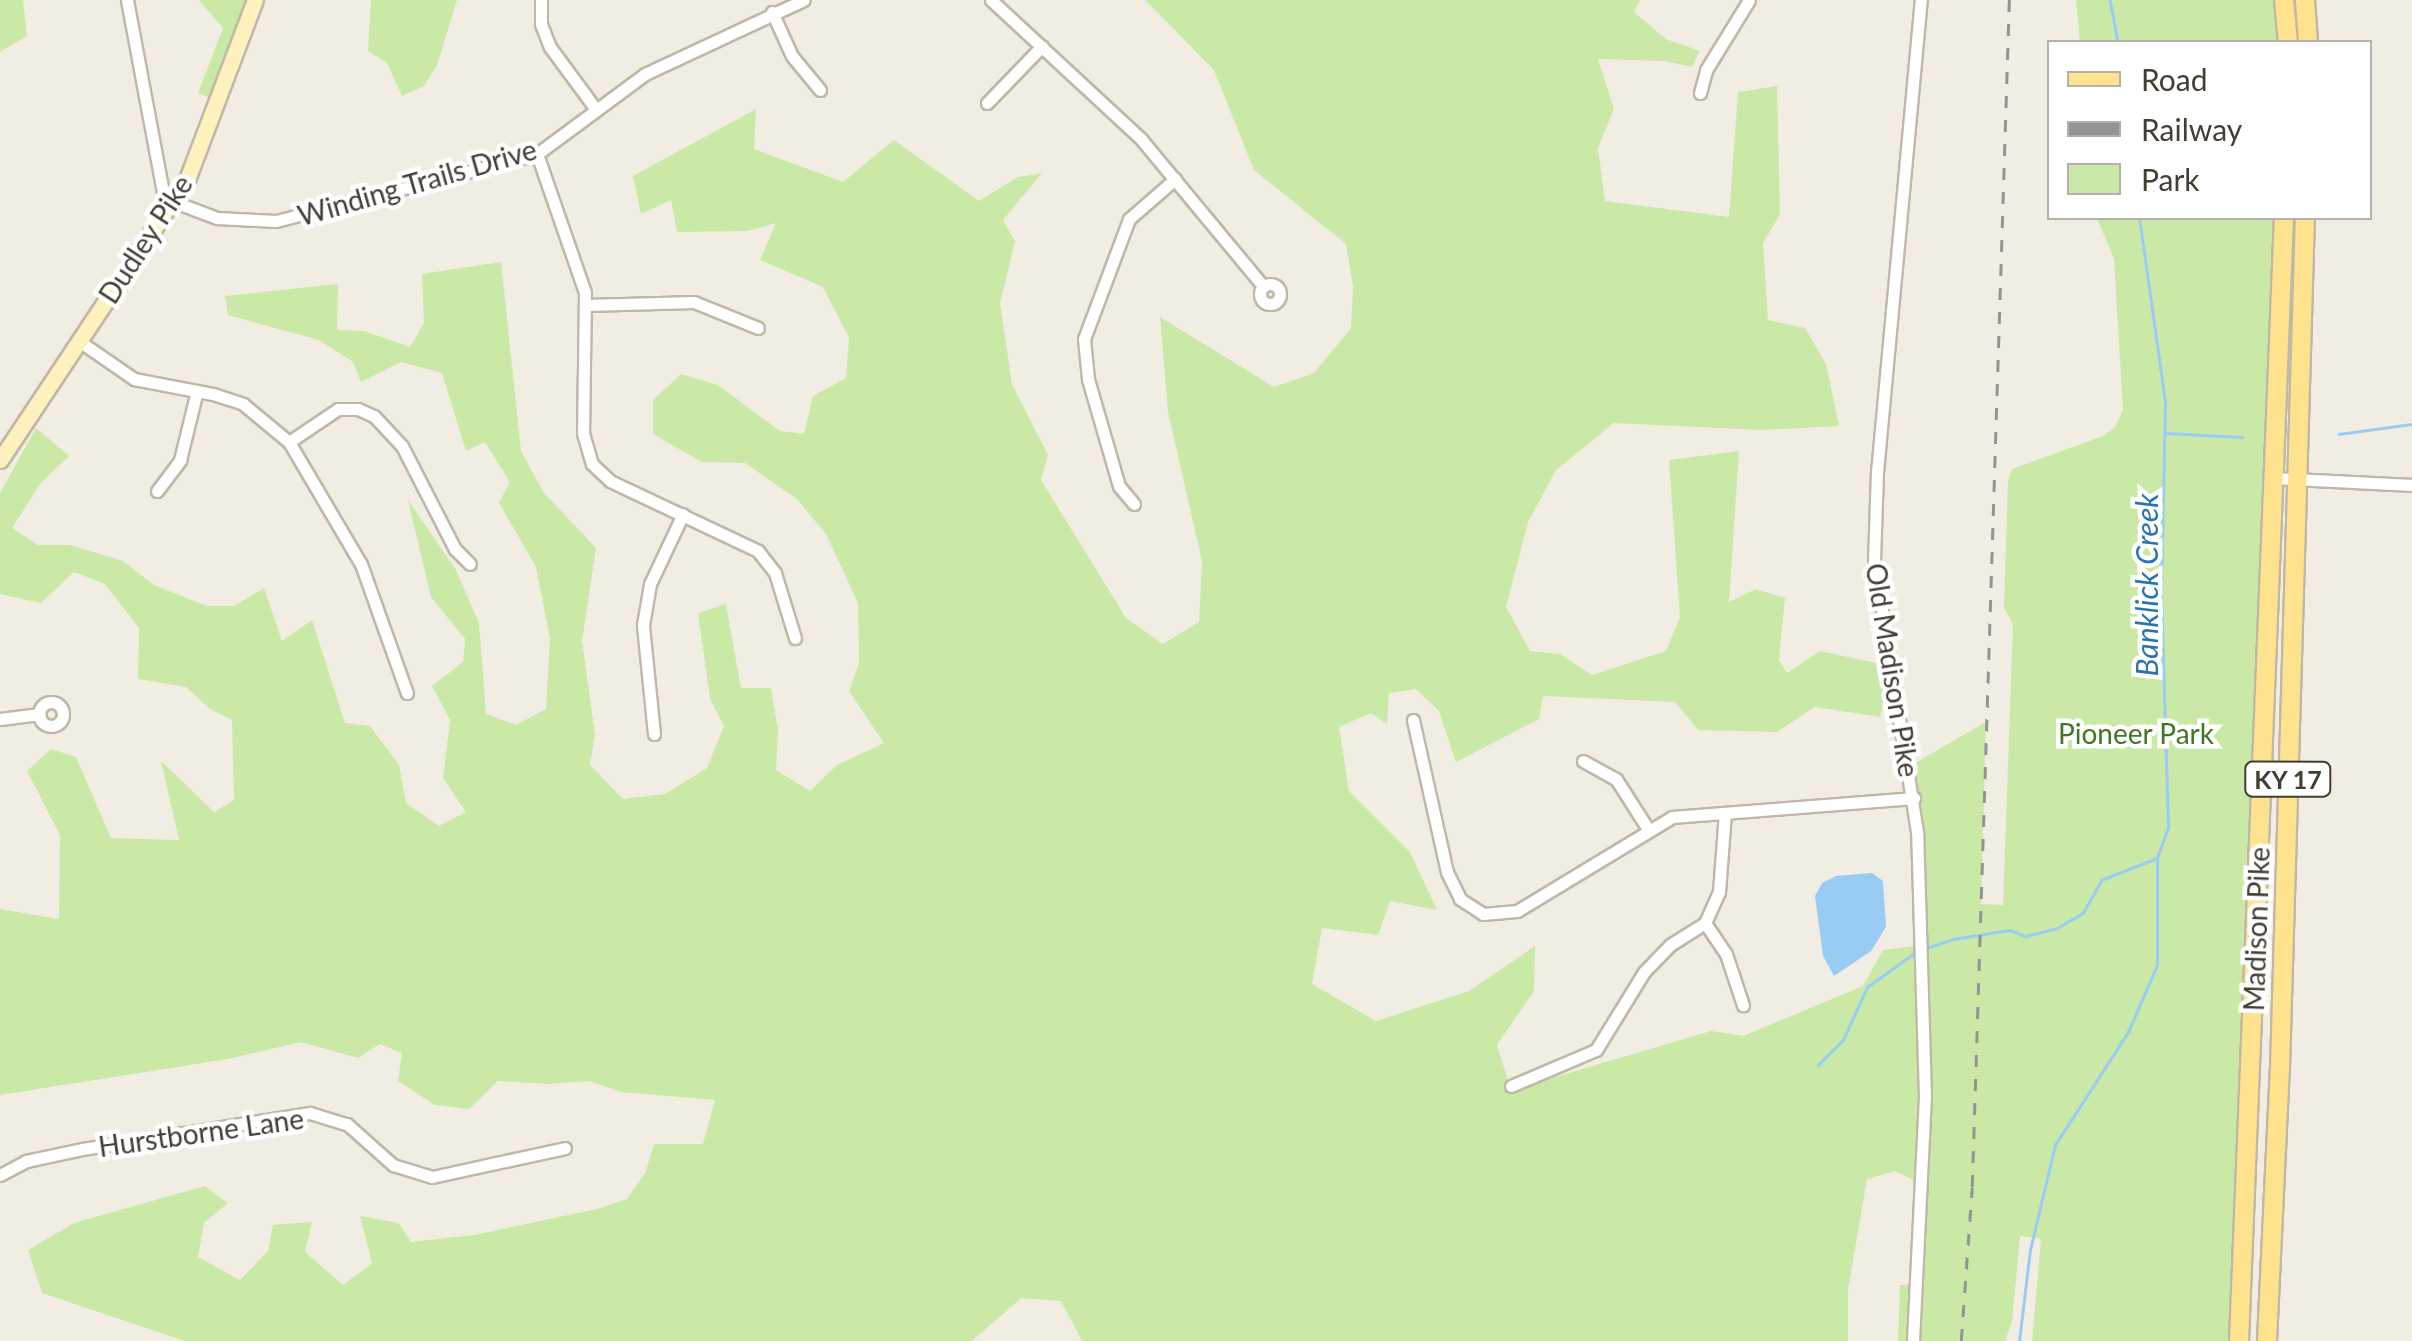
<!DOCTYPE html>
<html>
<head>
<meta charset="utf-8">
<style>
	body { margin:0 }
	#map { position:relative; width:2412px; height:1341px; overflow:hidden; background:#f2ede2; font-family:Lato,sans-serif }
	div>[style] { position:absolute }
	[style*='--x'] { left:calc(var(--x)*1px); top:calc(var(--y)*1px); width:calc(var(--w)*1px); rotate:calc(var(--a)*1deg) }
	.green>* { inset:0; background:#cae9a7 }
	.water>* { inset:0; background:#99ccf3 }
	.stream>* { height:2.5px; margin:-1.25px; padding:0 1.25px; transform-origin:1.25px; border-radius:1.25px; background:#99ccf3 }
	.roads { filter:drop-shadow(2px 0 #c0b8a7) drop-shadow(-2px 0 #c0b8a7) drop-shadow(0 2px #c0b8a7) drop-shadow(0 -2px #c0b8a7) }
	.street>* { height:11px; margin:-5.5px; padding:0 5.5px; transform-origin:5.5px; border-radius:5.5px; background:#fff }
	.street>.ring { margin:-5.5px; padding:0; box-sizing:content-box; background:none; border:11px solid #fff; border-radius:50% }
	.secondary>* { height:15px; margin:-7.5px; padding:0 7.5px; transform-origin:7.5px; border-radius:7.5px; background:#fff1be }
	.primary>* { height:18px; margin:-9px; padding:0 9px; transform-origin:9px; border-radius:9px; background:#ffe28d }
	.rail>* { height:2.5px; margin-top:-1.25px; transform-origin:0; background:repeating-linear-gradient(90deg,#939393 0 12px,transparent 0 24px) }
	span { translate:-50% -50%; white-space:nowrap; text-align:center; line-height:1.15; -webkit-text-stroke:9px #fff; paint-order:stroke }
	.shield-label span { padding:2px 8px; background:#fff; border:2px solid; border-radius:8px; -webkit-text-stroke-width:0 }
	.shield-label { font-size:25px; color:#433d32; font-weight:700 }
	.street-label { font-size:28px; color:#433d32 }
	.park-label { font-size:28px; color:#417724 }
	.water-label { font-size:30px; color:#2874b3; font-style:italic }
	.legend { position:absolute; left:2047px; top:40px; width:325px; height:180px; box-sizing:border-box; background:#fff; border:2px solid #b4b1ad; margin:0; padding:12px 18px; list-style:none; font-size:30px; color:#433d32 }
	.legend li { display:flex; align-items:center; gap:20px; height:50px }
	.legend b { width:50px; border:2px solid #b4b1ad }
</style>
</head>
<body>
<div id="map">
	<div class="green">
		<div style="clip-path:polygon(0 0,23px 0,27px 36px,0 52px)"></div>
		<div style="clip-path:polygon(199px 0,255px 0,219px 102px,198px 93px,223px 28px)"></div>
		<div style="clip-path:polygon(371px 0,457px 0,437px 65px,424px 86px,402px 96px,387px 63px,368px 51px)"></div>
		<div style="clip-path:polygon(1145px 0,1640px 0,1634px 12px,1666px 39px,1700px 51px,1692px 67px,1665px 61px,1598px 59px,1614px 109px,1598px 148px,1605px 201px,1729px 217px,1738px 92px,1777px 86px,1780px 214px,1763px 243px,1768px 320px,1805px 328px,1826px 364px,1839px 426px,1761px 430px,1614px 423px,1556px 470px,1528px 522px,1506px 607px,1530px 651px,1560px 654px,1592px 675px,1666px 651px,1680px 617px,1669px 460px,1739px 451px,1729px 602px,1756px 589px,1785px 598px,1779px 660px,1787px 673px,1820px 651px,1876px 663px,1886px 693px,1880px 717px,1815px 707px,1777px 732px,1698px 730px,1675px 702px,1543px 696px,1539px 719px,1456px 762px,1439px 711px,1416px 689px,1389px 693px,1387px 724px,1371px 713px,1339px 727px,1349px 791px,1410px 852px,1437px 910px,1390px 901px,1378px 935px,1322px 928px,1312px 984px,1376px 1021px,1469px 991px,1535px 946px,1534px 991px,1497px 1045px,1511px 1090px,1711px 1031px,1743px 1036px,1863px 986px,1883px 950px,1921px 945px,1908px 767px,1986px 722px,1981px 904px,2003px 905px,2013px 624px,2004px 608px,2008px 481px,2012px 469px,2103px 436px,2115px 427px,2123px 410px,2114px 259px,2097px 218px,2284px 218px,2239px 1341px,2032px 1341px,2041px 1239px,2020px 1236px,2012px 1322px,2005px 1341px,1898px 1341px,1900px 1285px,1915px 1284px,1921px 1184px,1895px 1171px,1867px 1179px,1848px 1290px,1848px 1341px,1082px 1341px,1061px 1301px,1021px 1298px,972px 1341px,185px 1341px,42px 1293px,28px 1250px,74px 1223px,205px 1186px,228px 1203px,204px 1223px,198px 1257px,240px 1280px,268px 1251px,273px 1225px,312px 1222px,305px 1252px,343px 1285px,372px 1263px,360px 1216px,399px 1223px,411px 1242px,474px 1235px,597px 1209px,627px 1199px,646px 1171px,654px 1144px,703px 1144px,715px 1100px,621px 1092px,589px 1081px,548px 1084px,498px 1081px,469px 1109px,435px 1105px,398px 1081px,402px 1053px,380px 1044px,358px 1058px,301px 1042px,228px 1059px,0 1095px,0 909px,59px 919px,60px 835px,27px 771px,51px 749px,76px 757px,111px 838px,179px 840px,161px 761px,214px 812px,234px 800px,232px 720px,210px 709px,186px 687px,138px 679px,139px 628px,105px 584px,74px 572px,41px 603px,0 594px,0 493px,36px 428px,69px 456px,40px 484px,12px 528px,38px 545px,70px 545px,123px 561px,154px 585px,207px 606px,234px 606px,264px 588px,282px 641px,312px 620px,345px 723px,370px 726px,399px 765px,406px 803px,439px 826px,466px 812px,443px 778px,450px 720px,432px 686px,463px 662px,465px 639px,431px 597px,408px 500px,456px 570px,479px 623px,486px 714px,516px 725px,546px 709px,550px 638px,536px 567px,499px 503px,510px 482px,485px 442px,466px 451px,442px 373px,401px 362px,361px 382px,353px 362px,319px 340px,228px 315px,225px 296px,338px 284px,337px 330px,364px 331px,410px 347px,424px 323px,422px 274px,501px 262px,521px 451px,544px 493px,596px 548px,582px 641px,595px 735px,590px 765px,623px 799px,665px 794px,707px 768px,724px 726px,710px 699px,698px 613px,726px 604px,741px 688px,771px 688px,778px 730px,776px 770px,810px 791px,837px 765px,884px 743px,849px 691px,859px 663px,858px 603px,826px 534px,797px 499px,745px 463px,702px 462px,653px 434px,653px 400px,681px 374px,718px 385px,780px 431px,804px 434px,813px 396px,846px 378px,849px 338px,823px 287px,760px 260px,776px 223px,748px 231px,677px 232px,671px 200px,641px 214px,633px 176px,756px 109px,754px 149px,843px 182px,894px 140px,979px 201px,1018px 177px,1042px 173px,1003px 220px,1015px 242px,1000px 303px,1012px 384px,1048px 455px,1041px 480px,1126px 618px,1163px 644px,1199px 622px,1202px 561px,1168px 412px,1160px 317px,1274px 387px,1314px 373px,1351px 328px,1353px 286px,1346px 244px,1254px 170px,1214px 70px)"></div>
		<div style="clip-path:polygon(2076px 0,2284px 0,2288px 42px,2080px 42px)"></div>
	</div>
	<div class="water">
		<div style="clip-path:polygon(1872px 873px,1883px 881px,1886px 927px,1871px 951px,1834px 976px,1823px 956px,1815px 896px,1822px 883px,1836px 876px)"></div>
	</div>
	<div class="stream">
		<div style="--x:2110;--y:0;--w:43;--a:79.2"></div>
		<div style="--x:2165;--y:433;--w:77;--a:3"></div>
		<div style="--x:2339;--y:434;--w:74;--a:-7.8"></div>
		<div style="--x:1923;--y:949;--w:32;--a:-18"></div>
		<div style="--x:1953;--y:939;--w:58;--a:-9"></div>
		<div style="--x:2010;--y:930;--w:17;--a:21"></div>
		<div style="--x:2026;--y:936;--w:32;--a:-14"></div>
		<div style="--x:2057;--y:928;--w:30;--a:-30"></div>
		<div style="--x:2083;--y:913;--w:38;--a:-61"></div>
		<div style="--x:2101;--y:880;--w:60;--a:-21.4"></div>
		<div style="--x:1818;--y:1065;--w:35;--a:-45"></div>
		<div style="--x:1843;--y:1040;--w:58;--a:-65.6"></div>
		<div style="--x:1867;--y:987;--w:60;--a:-35.5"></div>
		<div style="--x:2019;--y:1341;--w:92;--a:-83.1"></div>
		<div style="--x:2030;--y:1250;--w:108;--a:-76.6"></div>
		<div style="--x:2055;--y:1145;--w:135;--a:-57.1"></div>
		<div style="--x:2128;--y:1032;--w:73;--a:-66.6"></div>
		<div style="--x:2157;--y:965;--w:107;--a:-90"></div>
		<div style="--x:2157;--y:858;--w:33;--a:-70"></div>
		<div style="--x:2168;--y:827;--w:232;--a:-91.7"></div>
		<div style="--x:2161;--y:595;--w:193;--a:-88.8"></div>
		<div style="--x:2165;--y:402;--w:186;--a:-98"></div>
	</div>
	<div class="roads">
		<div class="street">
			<div style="--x:127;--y:0;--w:201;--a:79.4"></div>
			<div style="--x:164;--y:198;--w:57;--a:20.7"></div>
			<div style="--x:217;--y:218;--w:59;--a:2.9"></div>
			<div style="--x:276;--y:221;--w:269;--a:-14.4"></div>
			<div style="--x:537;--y:154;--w:134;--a:-36.5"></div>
			<div style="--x:645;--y:74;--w:175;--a:-25"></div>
			<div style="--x:541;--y:0;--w:24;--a:90"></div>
			<div style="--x:541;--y:24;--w:25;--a:69"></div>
			<div style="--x:550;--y:47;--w:76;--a:53.6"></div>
			<div style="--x:991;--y:0;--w:205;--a:42.8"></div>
			<div style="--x:1141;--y:139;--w:191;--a:50.3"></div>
			<div style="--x:772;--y:12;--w:48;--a:65.6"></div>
			<div style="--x:792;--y:56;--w:44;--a:50.5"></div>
			<div style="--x:1700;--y:93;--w:24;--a:-75"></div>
			<div style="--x:1706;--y:70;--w:82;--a:-58.4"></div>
			<div style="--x:987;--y:103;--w:79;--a:-46"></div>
			<div style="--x:537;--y:154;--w:147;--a:70.9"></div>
			<div style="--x:585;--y:293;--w:140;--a:90.8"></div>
			<div style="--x:583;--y:433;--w:32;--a:74"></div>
			<div style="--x:592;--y:464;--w:25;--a:43"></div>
			<div style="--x:610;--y:481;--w:164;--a:25.3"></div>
			<div style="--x:758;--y:551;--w:28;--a:52"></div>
			<div style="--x:775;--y:573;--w:68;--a:72.9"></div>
			<div class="ring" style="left:1260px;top:284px;width:9px;height:9px"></div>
			<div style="--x:587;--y:305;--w:107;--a:-1.6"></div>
			<div style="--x:694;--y:302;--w:69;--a:22.1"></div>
			<div style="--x:79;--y:341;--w:67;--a:34.6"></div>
			<div style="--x:134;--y:379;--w:80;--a:10.8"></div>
			<div style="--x:213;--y:394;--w:32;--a:18"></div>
			<div style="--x:243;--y:404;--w:60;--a:39.6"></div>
			<div style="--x:289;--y:442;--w:142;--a:59.5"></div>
			<div style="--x:361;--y:564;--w:137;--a:70.4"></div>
			<div style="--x:289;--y:442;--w:59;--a:-34"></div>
			<div style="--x:338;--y:409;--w:20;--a:0"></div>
			<div style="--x:358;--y:409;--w:17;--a:24"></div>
			<div style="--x:374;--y:416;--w:41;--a:47"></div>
			<div style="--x:402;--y:446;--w:116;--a:62.8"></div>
			<div style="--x:455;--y:549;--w:21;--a:45"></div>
			<div style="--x:2274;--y:478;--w:138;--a:2.9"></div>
			<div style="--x:157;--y:491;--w:39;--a:-53"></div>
			<div style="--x:180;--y:460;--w:71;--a:-76.2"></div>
			<div style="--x:1134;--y:504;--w:23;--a:-130"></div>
			<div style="--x:1119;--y:486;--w:111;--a:-106.2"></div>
			<div style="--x:1088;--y:379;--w:40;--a:-95.7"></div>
			<div style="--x:1084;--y:339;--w:128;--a:-69.4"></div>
			<div style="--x:1129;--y:219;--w:61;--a:-41"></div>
			<div class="ring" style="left:39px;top:702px;width:13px;height:13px"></div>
			<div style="--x:0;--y:719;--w:40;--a:-7.1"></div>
			<div style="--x:1413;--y:720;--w:156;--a:77.4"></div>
			<div style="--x:1447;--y:872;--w:30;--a:64"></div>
			<div style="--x:1460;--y:899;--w:27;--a:33"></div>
			<div style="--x:1483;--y:914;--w:34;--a:-5"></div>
			<div style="--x:1517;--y:911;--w:181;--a:-31.2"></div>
			<div style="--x:1672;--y:817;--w:243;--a:-4.5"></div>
			<div style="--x:654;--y:734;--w:110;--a:-95.8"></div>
			<div style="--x:643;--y:625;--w:42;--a:-80.3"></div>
			<div style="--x:650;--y:584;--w:77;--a:-64.8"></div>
			<div style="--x:1583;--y:761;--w:38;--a:29"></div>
			<div style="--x:1616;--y:779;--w:59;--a:57.4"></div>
			<div style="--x:1705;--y:923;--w:37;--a:56"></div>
			<div style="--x:1726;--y:954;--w:54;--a:71.6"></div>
			<div style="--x:1511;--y:1086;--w:92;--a:-23"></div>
			<div style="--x:1596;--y:1050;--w:92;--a:-58.4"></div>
			<div style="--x:1644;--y:972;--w:37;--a:-46"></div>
			<div style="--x:1670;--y:945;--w:41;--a:-32.2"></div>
			<div style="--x:1705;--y:923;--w:34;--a:-66"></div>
			<div style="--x:1719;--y:892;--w:79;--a:-85.7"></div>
			<div style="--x:0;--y:1175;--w:30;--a:-28"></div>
			<div style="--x:26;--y:1161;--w:57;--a:-12.1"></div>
			<div style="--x:82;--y:1149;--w:231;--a:-9"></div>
			<div style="--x:310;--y:1113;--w:39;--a:17"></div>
			<div style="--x:347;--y:1124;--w:62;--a:41.7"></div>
			<div style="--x:393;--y:1165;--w:41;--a:17.1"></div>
			<div style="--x:432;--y:1177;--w:136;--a:-12.3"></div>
			<div style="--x:1913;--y:1341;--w:244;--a:-87.2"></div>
			<div style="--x:1925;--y:1097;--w:265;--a:-91.7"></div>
			<div style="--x:1917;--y:832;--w:274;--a:-99"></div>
			<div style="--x:1874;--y:561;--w:89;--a:-88.1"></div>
			<div style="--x:1877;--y:472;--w:474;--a:-84.7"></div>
		</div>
		<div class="secondary">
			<div style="--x:0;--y:460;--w:340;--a:-56.4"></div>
			<div style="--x:188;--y:177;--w:189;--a:-69.3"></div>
		</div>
		<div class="primary">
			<div style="--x:2284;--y:0;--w:42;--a:84.6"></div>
			<div style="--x:2305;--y:0;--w:42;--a:85.9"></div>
			<div style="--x:2239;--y:1341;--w:1124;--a:-87.71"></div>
			<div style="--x:2267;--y:1341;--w:273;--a:-87.3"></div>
			<div style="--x:2280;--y:1068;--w:850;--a:-88.32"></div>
		</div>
	</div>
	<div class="rail">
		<div style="--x:1961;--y:1341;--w:154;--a:-85.9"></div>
		<div style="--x:1972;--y:1187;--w:1188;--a:-88.21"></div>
	</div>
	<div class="shield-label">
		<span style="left:2288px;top:779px">KY 17</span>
	</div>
	<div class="street-label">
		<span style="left:417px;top:182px;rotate:-16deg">Winding Trails Drive</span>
		<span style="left:145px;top:239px;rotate:-57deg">Dudley Pike</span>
		<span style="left:1893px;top:670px;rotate:81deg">Old Madison Pike</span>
		<span style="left:2256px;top:929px;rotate:-88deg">Madison Pike</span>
		<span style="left:201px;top:1132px;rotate:-8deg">Hurstborne Lane</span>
	</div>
	<div class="park-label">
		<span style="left:2136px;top:733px">Pioneer Park</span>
	</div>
	<div class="water-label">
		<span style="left:2146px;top:585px;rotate:-90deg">Banklick Creek</span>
	</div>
	<ul class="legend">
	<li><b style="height:12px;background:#ffe28d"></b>Road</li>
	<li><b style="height:12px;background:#939393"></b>Railway</li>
	<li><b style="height:28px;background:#cae9a7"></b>Park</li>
	</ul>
</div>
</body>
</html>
